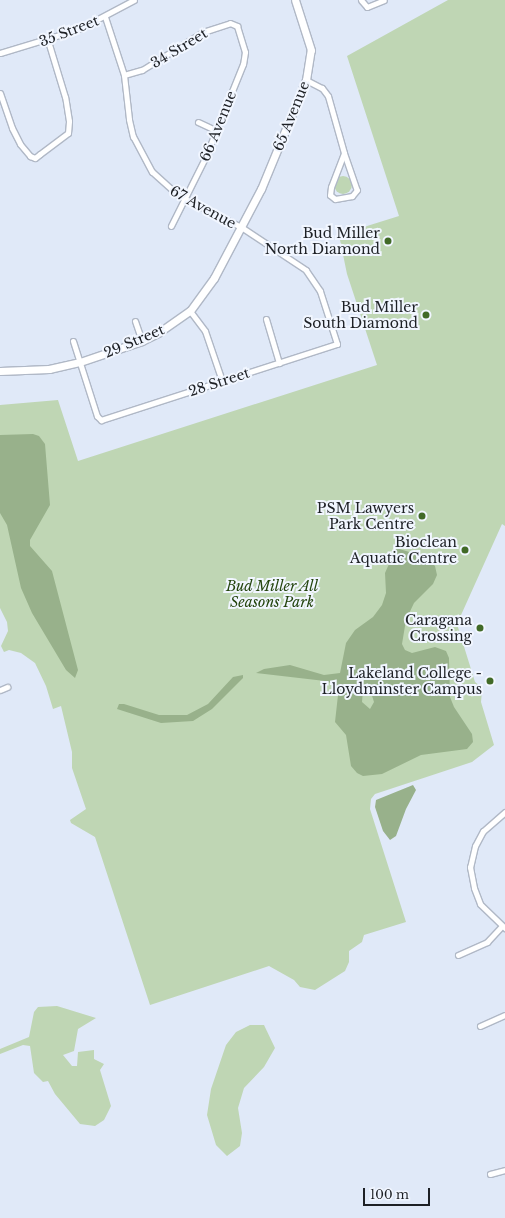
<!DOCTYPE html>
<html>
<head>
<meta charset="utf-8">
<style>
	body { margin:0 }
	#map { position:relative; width:505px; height:1218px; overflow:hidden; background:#e0e9f8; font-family:"Libre Baskerville",serif }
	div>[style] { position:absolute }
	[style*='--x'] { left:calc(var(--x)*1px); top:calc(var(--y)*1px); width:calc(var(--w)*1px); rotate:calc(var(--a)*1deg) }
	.green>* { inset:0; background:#bfd6b4 }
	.round { border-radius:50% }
	.water>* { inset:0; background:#98b18b }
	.roads { filter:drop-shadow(1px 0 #b0b8c6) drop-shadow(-1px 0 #b0b8c6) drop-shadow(0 1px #b0b8c6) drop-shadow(0 -1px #b0b8c6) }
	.street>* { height:5px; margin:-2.5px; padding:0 2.5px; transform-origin:2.5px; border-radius:2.5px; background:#fff }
	.secondary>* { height:7px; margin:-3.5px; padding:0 3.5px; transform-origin:3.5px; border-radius:3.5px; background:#fff }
	.dots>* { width:11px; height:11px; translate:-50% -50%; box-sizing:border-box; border:2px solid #f1f6ff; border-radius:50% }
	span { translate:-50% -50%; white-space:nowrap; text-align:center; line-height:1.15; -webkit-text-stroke:4px #f1f6ff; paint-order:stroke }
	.street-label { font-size:14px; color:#1d2025 }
	.poi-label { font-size:14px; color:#1d2025 }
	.right { translate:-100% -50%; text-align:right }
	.park-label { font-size:14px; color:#24450e; font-style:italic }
	.scale { position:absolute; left:363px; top:1188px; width:67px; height:18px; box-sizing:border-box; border:2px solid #1d2025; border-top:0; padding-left:5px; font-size:12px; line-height:14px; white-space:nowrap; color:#1d2025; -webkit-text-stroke:3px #f1f6ff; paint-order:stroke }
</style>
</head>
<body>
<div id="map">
	<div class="green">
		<div style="clip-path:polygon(448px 0,505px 0,505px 526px,502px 524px,457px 624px,475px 682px,480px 686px,482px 691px,481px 702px,494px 745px,472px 762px,375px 794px,371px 799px,370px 809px,406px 922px,364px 935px,362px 942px,349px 951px,349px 962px,345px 971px,315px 990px,300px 987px,294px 980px,269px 966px,150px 1005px,95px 837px,71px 823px,70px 820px,86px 809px,72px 768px,72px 752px,61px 706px,53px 709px,46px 686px,35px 663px,21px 653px,9px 650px,4px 652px,1px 646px,8px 631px,7px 622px,0 608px,0 405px,58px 400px,78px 461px,377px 365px,347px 274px,340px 240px,367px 226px,399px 216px,347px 56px)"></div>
		<div class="round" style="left:334px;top:176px;width:18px;height:18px"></div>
		<div style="clip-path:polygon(57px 1006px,96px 1018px,78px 1029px,74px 1051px,63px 1055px,72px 1066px,77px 1066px,78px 1052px,94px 1050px,94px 1059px,104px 1064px,100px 1070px,111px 1106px,104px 1120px,95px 1126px,80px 1124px,55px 1094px,48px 1081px,43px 1082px,34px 1073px,30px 1046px,23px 1045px,0 1054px,0 1049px,29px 1037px,34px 1012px,38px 1007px)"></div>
		<div style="clip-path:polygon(250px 1025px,264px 1025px,275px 1048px,264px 1067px,244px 1088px,238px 1108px,242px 1133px,240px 1146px,227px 1156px,216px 1145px,207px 1115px,211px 1089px,226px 1045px,236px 1032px)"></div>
	</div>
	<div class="water">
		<div style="clip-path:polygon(33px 434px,39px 436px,45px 444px,50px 505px,30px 540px,30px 546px,52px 571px,78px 670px,75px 678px,66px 670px,32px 613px,21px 588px,7px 525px,0 513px,0 435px)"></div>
		<div style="clip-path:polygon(evenodd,396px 548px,426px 557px,435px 566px,437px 575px,433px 584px,414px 603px,406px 620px,402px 644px,405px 650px,412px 653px,435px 647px,446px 651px,449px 658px,450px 697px,454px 707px,472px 734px,473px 742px,467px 749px,421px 755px,382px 774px,363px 776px,357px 773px,351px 766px,346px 735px,335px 722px,339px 686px,325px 681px,256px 673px,264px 669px,290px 665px,324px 675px,340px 673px,346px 643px,355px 630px,373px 617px,382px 605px,386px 593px,385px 573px,396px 548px,368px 683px,374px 702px,370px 709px,362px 702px,363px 690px,368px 683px)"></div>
		<div style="clip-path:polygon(243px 675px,243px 678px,212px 709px,193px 721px,161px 723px,117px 709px,119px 704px,124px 704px,159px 715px,187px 715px,208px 704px,233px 677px)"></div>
		<div style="clip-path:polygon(413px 785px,416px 790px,406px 809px,396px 836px,390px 840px,383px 831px,375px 807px,376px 800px)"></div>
	</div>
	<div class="roads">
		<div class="street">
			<div style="--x:361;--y:0;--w:9;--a:49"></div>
			<div style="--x:367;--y:7;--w:18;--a:-22"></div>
			<div style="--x:0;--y:53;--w:83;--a:-16.9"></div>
			<div style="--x:79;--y:29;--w:62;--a:-27.8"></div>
			<div style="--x:124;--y:75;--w:19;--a:-16"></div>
			<div style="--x:142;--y:70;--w:72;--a:-31.9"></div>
			<div style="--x:203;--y:32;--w:28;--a:-18"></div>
			<div style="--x:230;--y:23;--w:8;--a:23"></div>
			<div style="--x:237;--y:26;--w:27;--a:73"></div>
			<div style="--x:245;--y:52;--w:12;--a:99"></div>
			<div style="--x:243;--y:64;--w:101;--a:112"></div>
			<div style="--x:205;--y:158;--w:76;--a:116.6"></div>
			<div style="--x:306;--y:80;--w:18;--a:27"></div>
			<div style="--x:322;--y:88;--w:10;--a:53"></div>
			<div style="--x:328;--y:96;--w:59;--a:74.3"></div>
			<div style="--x:0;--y:93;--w:37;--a:71"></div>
			<div style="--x:12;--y:128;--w:18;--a:63"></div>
			<div style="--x:20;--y:144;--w:16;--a:50"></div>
			<div style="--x:30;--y:156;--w:5;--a:22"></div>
			<div style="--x:35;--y:158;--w:6;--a:-39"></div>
			<div style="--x:40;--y:154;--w:35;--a:-37"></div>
			<div style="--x:68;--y:133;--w:12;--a:-85"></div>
			<div style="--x:69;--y:121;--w:24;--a:-99"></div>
			<div style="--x:65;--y:97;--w:59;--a:-106.9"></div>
			<div style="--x:198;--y:122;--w:19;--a:25"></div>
			<div style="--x:344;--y:153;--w:39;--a:71"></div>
			<div style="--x:357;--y:190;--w:8;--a:130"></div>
			<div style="--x:352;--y:196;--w:17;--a:170"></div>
			<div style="--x:335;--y:199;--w:6;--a:-141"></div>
			<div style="--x:330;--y:195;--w:8;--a:-83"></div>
			<div style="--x:331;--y:187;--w:36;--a:-69"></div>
			<div style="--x:190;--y:311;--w:25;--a:53"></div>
			<div style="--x:205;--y:331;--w:53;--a:71.2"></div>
			<div style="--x:266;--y:319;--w:46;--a:73.5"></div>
			<div style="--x:135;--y:321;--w:21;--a:71"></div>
			<div style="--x:73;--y:341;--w:79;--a:72.3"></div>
			<div style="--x:97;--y:416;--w:6;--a:45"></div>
			<div style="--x:101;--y:420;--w:248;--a:-17.9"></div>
			<div style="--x:337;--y:344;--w:56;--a:-107.8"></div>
			<div style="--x:320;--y:291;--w:25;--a:-124"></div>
			<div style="--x:306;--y:270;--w:78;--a:-146.5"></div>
			<div style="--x:241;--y:227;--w:69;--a:-153.4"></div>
			<div style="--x:179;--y:196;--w:36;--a:-138"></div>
			<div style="--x:152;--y:172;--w:40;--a:-118"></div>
			<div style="--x:133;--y:137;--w:18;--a:-103"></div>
			<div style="--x:129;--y:119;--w:44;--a:-96.5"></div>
			<div style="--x:124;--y:75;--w:61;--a:-108.1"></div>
			<div style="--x:0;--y:690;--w:8;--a:-23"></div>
			<div style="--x:505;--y:812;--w:29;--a:139"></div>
			<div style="--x:483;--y:831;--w:17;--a:118"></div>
			<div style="--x:475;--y:846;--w:22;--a:103"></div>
			<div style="--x:470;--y:867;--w:21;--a:79"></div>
			<div style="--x:474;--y:888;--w:17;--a:69"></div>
			<div style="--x:480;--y:904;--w:35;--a:44"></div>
			<div style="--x:458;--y:955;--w:32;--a:-24"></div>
			<div style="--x:487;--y:942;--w:21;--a:-47"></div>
			<div style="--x:480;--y:1026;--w:27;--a:-24"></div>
			<div style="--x:490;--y:1174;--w:16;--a:-15"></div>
		</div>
		<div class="secondary">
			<div style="--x:0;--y:371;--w:49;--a:-2.3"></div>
			<div style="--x:49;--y:369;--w:32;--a:-13"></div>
			<div style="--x:80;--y:362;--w:65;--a:-18.7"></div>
			<div style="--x:142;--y:341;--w:18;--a:-27"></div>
			<div style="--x:158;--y:333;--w:39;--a:-35"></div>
			<div style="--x:190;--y:311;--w:41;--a:-54"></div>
			<div style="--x:214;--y:278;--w:101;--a:-62.2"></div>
			<div style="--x:261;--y:189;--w:118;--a:-67.6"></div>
			<div style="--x:306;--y:80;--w:30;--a:-81"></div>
			<div style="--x:311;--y:50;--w:52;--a:-107.7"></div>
		</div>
	</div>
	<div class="dots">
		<div style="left:388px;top:241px;background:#416a27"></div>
		<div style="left:426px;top:315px;background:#416a27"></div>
		<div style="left:422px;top:516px;background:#416a27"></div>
		<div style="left:465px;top:550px;background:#416a27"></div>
		<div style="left:480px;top:628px;background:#416a27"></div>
		<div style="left:490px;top:681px;background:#416a27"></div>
	</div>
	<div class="street-label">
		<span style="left:69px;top:31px;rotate:-21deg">35 Street</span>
		<span style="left:179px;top:48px;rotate:-31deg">34 Street</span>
		<span style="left:291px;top:116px;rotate:-68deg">65 Avenue</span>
		<span style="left:218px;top:126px;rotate:-68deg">66 Avenue</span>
		<span style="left:203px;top:207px;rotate:29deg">67 Avenue</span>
		<span style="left:134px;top:341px;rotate:-23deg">29 Street</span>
		<span style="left:219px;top:382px;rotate:-18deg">28 Street</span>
	</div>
	<div class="poi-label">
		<span class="right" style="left:380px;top:241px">Bud Miller<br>North Diamond</span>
		<span class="right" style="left:418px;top:315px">Bud Miller<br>South Diamond</span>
		<span class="right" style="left:414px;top:516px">PSM Lawyers<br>Park Centre</span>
		<span class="right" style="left:457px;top:550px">Bioclean<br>Aquatic Centre</span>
		<span class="right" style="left:472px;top:628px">Caragana<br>Crossing</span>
		<span class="right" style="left:482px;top:681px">Lakeland College -<br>Lloydminster Campus</span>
	</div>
	<div class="park-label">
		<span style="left:272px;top:594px">Bud Miller All<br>Seasons Park</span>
	</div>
	<div class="scale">100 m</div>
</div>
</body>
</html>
